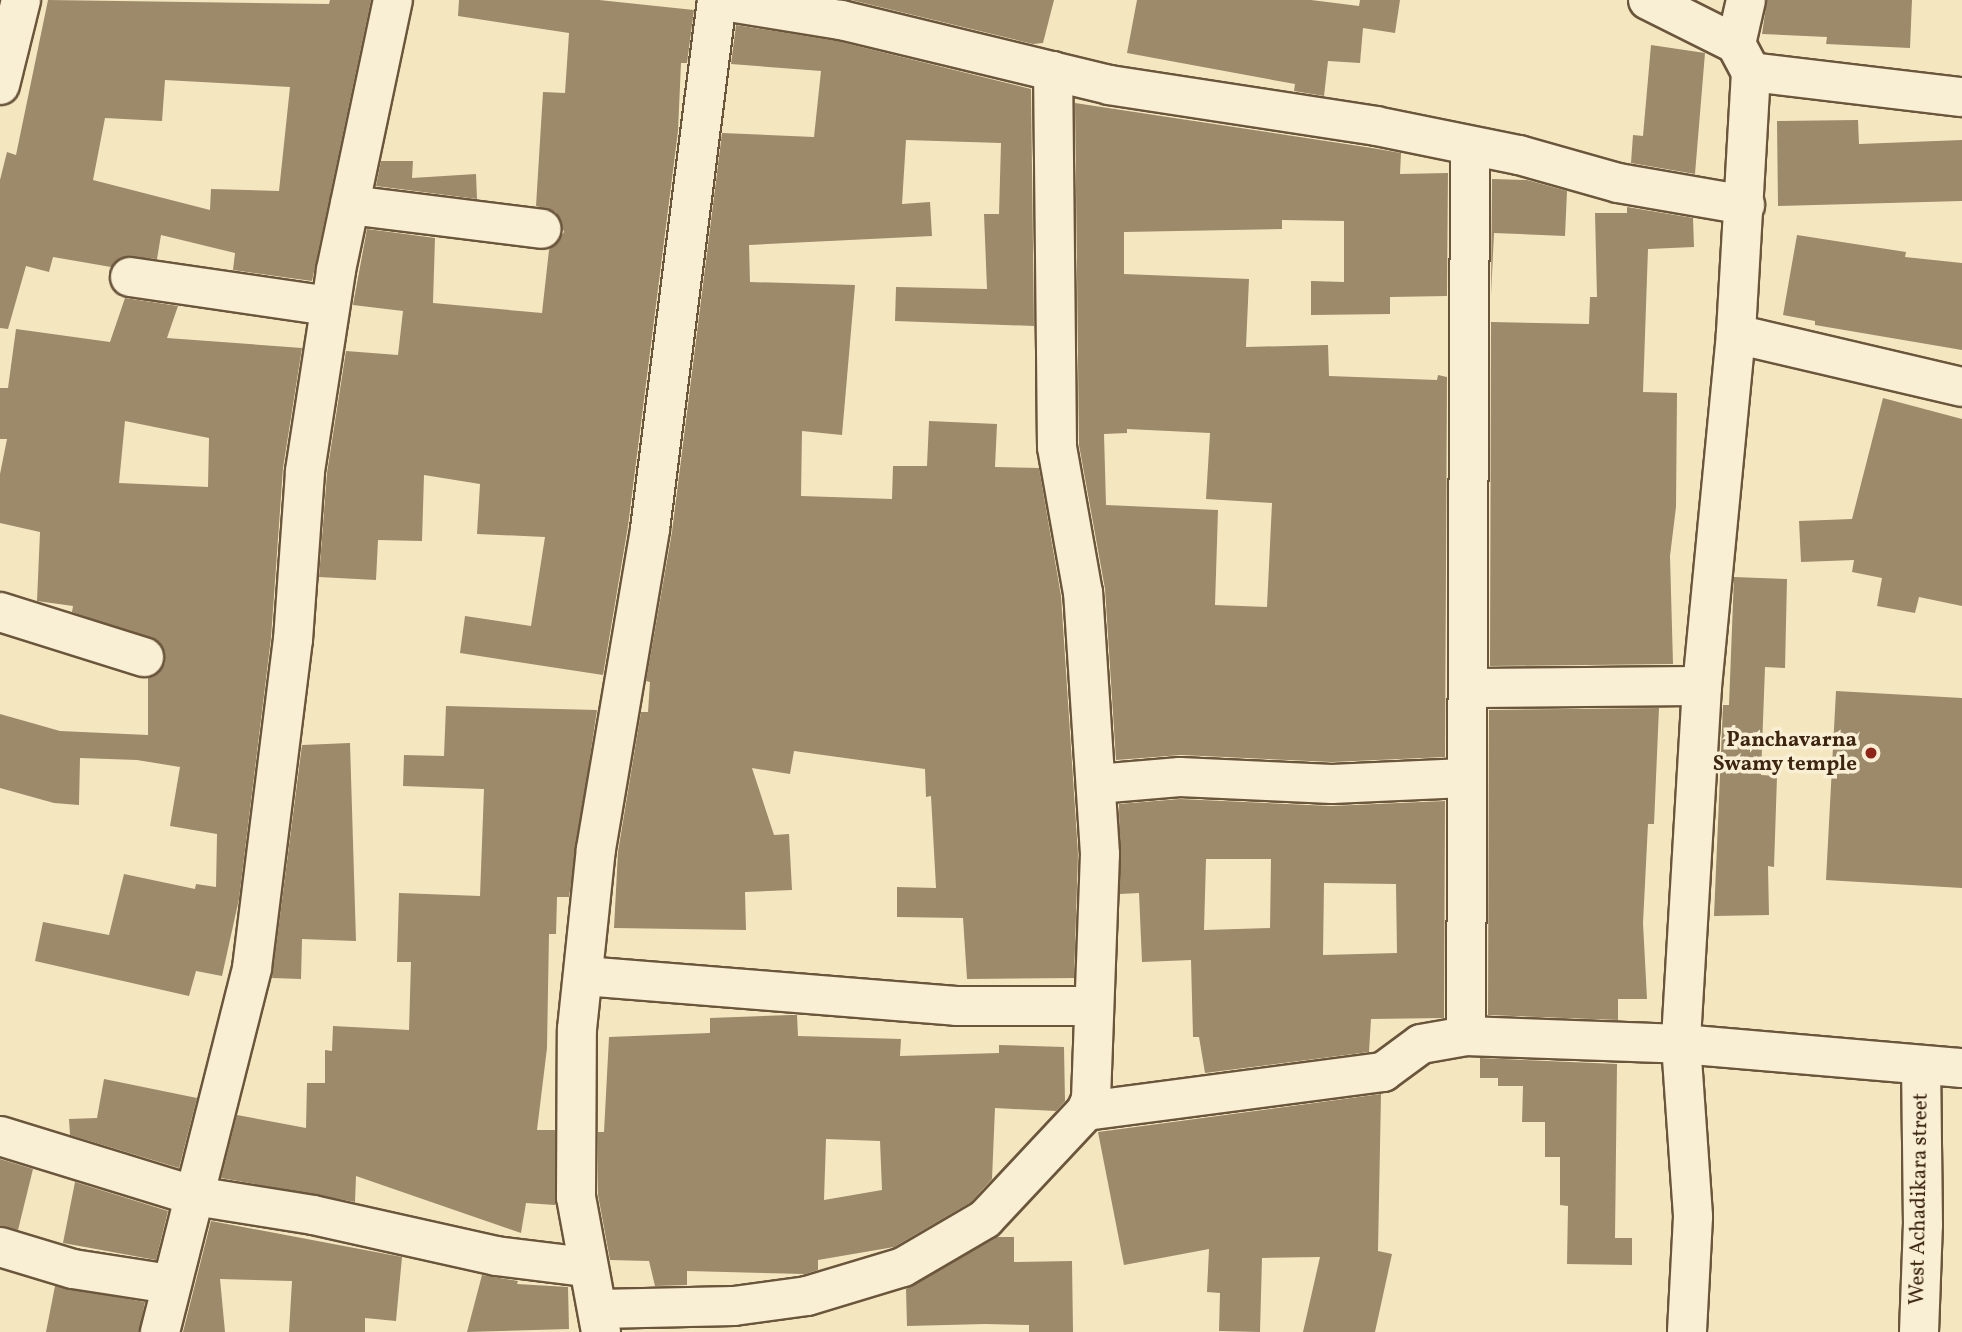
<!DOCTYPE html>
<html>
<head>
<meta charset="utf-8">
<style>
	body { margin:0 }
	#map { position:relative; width:1962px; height:1332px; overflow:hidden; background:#f4e7bf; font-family:Vollkorn,serif }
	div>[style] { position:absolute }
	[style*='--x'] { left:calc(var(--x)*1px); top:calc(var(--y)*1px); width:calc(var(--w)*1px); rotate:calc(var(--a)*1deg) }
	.building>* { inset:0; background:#9c8a6b }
	.roads { filter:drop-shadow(2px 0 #6b563c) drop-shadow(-2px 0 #6b563c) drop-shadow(0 2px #6b563c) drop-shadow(0 -2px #6b563c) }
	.minor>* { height:38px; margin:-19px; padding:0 19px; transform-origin:19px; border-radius:19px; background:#f8efd5 }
	.tertiary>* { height:38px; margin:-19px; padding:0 19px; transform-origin:19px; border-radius:19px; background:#f8efd5 }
	.secondary>* { height:38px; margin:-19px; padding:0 19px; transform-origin:19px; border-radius:19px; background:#f8efd5 }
	.dots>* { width:19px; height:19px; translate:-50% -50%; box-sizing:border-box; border:4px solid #f8efd5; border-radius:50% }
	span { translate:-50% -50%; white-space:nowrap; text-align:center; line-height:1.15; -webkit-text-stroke:7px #f8efd5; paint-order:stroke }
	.poi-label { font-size:21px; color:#3d2511; font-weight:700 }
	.right { translate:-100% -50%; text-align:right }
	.street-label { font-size:21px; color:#3d2511 }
</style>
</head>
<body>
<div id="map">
	<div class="building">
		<div style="clip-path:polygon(evenodd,48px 0,329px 4px,330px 0,371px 0,312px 281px,233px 270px,235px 253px,161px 235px,157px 259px,123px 257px,111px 267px,53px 257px,49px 272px,26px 266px,8px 329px,0 328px,0 180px,7px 152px,16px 155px,48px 0,165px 80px,290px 87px,279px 191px,211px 189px,210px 210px,93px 180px,105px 118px,162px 121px,165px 80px)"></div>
		<div style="clip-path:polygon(459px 0,599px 0,694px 10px,687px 63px,681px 63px,678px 131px,628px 526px,603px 675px,460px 653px,465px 616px,531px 626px,545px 537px,477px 534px,480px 484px,424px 475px,422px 541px,378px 540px,376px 580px,319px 577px,327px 473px,346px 351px,398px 355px,403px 311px,353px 305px,367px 229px,435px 238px,433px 303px,542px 313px,549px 250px,564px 232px,556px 212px,536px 206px,543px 92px,565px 93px,569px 33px,458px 16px)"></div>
		<div style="clip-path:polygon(851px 0,1054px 0,1043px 43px,1033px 44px)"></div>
		<div style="clip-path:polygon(1137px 0,1311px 0,1359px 6px,1360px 0,1400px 0,1395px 33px,1363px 28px,1360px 63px,1328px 61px,1324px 96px,1294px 91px,1295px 84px,1127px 53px)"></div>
		<div style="clip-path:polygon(1767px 0,1912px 0,1910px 48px,1826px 44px,1827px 37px,1762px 34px)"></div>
		<div style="clip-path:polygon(736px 25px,837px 41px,1031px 89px,1034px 326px,895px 321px,896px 287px,987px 289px,984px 214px,999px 214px,1001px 143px,906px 140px,902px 204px,930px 202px,932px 236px,749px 245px,750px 282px,855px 285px,842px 435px,802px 431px,801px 496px,892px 499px,893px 466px,927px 466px,929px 421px,997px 424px,995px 467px,1039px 468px,1061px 596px,1078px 854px,1074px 978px,967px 979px,963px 918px,897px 917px,897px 887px,936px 888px,931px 796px,926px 797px,925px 769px,794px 751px,790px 774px,752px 768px,774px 835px,789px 834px,792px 890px,745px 892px,746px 930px,614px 928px,618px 852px,641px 712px,648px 712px,650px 682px,646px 681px,672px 532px,722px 133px,814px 137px,821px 71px,731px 64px)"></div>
		<div style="clip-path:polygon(1651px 45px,1705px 53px,1695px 174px,1631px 163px,1633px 135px,1643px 136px)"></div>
		<div style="clip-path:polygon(evenodd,1075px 103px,1372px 148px,1401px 153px,1400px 174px,1448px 173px,1447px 296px,1390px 297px,1390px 314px,1311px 315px,1311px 281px,1344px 282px,1344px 221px,1282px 220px,1282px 229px,1124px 232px,1124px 274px,1249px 279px,1246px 347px,1328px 345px,1329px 376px,1437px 380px,1438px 375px,1447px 377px,1445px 757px,1332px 762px,1181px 755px,1116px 760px,1105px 589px,1079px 445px,1075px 103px,1127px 429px,1210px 433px,1206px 499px,1272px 503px,1267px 607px,1215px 605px,1218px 510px,1106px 505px,1104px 434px,1127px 433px,1127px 429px)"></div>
		<div style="clip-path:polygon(1858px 120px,1859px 144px,1962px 140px,1962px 201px,1778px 206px,1777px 121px)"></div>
		<div style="clip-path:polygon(381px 161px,413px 161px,412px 178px,476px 174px,477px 199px,376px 186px)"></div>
		<div style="clip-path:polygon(1492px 179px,1527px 180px,1567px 191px,1565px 236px,1494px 233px,1491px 296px)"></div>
		<div style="clip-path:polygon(1627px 207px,1693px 218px,1694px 247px,1648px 249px,1643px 392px,1677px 393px,1676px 507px,1670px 556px,1673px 664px,1490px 666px,1491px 322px,1589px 324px,1590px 297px,1597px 297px,1595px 213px,1627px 213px)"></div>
		<div style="clip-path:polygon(1797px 235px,1906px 252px,1905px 257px,1962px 263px,1962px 350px,1815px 325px,1815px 321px,1783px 315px)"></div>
		<div style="clip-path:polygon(evenodd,125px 298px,178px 306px,167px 338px,302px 348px,283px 468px,271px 638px,239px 899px,222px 976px,196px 971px,189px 996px,35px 961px,43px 922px,109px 935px,124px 874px,195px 889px,196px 884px,216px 887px,217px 834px,170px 826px,180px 767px,137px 760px,80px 758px,79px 805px,54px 803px,0 788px,0 714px,60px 731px,148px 735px,148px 678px,165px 663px,160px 643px,72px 612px,73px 606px,37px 601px,40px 532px,0 523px,0 474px,7px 439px,0 439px,0 388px,8px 388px,16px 329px,110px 342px,125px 298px,125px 421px,209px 438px,208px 487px,119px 483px,125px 421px)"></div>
		<div style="clip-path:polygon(1883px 398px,1962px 419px,1962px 606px,1919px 597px,1915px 613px,1877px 606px,1882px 578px,1852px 572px,1854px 560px,1801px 562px,1799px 521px,1852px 519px)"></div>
		<div style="clip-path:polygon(1734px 577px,1787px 579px,1785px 668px,1765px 667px,1761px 775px,1777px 776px,1774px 867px,1768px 866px,1769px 915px,1714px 916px,1723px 705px,1729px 705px)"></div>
		<div style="clip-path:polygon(1836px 691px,1962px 698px,1962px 888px,1826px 880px)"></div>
		<div style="clip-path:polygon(446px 706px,597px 710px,569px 897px,557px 897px,556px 934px,549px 934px,547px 1048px,537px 1130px,555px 1130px,555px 1205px,526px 1203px,521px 1233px,356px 1176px,355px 1202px,221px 1178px,237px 1115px,306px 1128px,307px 1083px,325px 1083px,325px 1050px,332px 1051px,333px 1026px,409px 1030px,411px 962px,397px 962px,399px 893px,480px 896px,484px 789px,403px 786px,404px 755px,444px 756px)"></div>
		<div style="clip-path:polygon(1659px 708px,1654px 824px,1648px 824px,1643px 923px,1647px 999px,1618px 999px,1618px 1020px,1488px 1015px,1489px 710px)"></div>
		<div style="clip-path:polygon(350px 743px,356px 941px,302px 939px,301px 979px,272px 978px,302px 745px)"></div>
		<div style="clip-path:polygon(evenodd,1180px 799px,1331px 806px,1445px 801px,1444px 1018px,1371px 1019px,1369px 1052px,1205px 1073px,1199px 1037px,1193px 1037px,1191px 960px,1142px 962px,1139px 893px,1120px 894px,1119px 804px,1180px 799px,1206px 859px,1271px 859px,1270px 928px,1204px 930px,1206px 859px,1180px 799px,1324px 883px,1396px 884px,1397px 953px,1323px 955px,1324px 883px)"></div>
		<div style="clip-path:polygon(evenodd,791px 1015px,797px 1015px,798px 1036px,901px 1039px,900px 1056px,999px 1053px,999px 1045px,1064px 1047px,1065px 1101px,1056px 1111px,995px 1108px,992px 1179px,971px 1202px,894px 1247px,818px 1260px,818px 1270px,805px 1274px,687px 1271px,687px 1285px,655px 1286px,649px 1261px,610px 1260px,598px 1195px,598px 1132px,604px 1132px,609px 1037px,710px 1033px,710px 1018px,791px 1015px,826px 1139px,880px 1141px,882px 1190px,824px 1200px,826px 1139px)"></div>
		<div style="clip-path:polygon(1480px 1058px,1617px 1064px,1615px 1238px,1632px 1238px,1632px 1265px,1567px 1264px,1568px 1206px,1560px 1205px,1560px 1157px,1545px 1157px,1545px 1122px,1522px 1122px,1523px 1086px,1498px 1086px,1498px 1078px,1480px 1078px)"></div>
		<div style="clip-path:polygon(104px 1079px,197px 1098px,179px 1168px,70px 1135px,69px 1119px,97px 1118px)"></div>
		<div style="clip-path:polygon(1381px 1094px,1378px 1251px,1392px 1254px,1375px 1332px,1303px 1332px,1320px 1257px,1262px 1258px,1260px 1332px,1219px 1331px,1220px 1293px,1207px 1292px,1209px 1249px,1124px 1265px,1098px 1132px)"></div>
		<div style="clip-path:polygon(0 1159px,33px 1169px,18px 1230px,0 1226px)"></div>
		<div style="clip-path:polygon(75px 1182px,168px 1211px,156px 1260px,63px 1243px)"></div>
		<div style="clip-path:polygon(211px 1221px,402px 1257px,396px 1321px,365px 1318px,365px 1332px,289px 1332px,292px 1281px,220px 1279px,225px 1332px,183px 1332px)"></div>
		<div style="clip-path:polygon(997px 1237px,1014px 1237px,1014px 1262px,1072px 1261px,1073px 1332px,1029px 1332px,1029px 1325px,985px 1324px,907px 1326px,906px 1289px)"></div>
		<div style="clip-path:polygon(482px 1275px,518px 1281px,517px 1284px,568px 1287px,569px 1329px,467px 1332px)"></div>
		<div style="clip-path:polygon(55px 1286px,145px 1302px,139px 1332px,46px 1332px)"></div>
	</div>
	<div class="roads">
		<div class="minor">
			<div style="--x:717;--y:0;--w:126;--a:9.2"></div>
			<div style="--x:841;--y:20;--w:276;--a:13.6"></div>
			<div style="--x:1109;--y:85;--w:270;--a:8.7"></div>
			<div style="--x:1376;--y:126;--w:146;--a:11.5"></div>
			<div style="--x:1519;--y:155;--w:103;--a:15.8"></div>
			<div style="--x:1618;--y:183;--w:129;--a:9.8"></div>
			<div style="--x:1736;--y:44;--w:45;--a:-77.2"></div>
			<div style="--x:0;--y:85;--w:88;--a:-76.1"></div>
			<div style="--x:350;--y:205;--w:193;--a:7.1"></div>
			<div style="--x:130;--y:277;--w:202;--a:8.3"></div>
			<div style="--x:1736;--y:334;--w:232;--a:13.2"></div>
			<div style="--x:0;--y:612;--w:151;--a:17.4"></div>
			<div style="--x:1470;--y:688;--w:232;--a:-0.5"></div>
			<div style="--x:1097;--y:784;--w:83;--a:-4.8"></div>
			<div style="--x:1180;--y:777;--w:152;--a:2.6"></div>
			<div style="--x:1332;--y:784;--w:133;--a:-2.6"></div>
			<div style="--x:584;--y:976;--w:373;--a:4.6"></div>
			<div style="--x:956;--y:1006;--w:138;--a:0"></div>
			<div style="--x:1466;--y:1036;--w:889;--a:-89.74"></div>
			<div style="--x:1086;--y:1111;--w:300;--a:-7.5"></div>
			<div style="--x:1383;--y:1072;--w:47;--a:-36.4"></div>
			<div style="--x:1421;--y:1044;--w:46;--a:-10.1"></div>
			<div style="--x:1466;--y:1036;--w:215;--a:2.1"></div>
			<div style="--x:1681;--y:1044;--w:282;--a:4.9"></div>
			<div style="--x:0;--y:1136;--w:204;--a:17.1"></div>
			<div style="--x:195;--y:1196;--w:120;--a:9.1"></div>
			<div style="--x:313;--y:1215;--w:188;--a:12.6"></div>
			<div style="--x:496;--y:1256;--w:91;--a:7"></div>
			<div style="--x:0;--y:1247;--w:76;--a:16.8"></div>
			<div style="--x:73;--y:1269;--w:98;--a:8.8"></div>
			<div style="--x:599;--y:1309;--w:135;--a:-1.3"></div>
			<div style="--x:734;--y:1306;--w:74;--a:-7.8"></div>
			<div style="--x:807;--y:1296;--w:100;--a:-16.8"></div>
			<div style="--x:903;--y:1267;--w:95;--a:-30.3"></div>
			<div style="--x:985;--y:1219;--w:148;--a:-46.9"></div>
			<div style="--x:1086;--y:1111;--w:13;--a:-67"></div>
			<div style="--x:1091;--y:1099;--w:245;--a:-87.9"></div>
			<div style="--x:1100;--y:854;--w:262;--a:-93.7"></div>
			<div style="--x:1083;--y:593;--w:148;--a:-100.1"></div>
			<div style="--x:1057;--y:447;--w:376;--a:-90.6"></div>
			<div style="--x:160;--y:1332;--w:375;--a:-75.8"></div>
			<div style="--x:252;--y:968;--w:331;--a:-82.9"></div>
			<div style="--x:293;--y:640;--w:169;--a:-85.9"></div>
			<div style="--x:305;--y:471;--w:203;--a:-81.2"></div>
			<div style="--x:336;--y:270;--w:276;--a:-78.1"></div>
			<div style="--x:601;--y:1332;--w:137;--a:-100.5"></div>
			<div style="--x:576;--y:1197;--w:168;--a:-89.7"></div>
			<div style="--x:577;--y:1029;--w:181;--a:-84"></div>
			<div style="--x:596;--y:849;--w:325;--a:-80.4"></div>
			<div style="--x:650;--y:529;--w:533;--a:-82.78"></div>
			<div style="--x:1919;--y:1332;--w:107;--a:-87.9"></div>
			<div style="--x:1923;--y:1225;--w:158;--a:-90.7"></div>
		</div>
		<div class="tertiary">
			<div style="--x:1751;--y:72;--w:212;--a:6.8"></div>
		</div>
		<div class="secondary">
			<div style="--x:1648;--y:0;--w:98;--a:26.6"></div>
			<div style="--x:1736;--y:44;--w:32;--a:62"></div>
			<div style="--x:1751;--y:72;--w:262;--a:93.3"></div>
			<div style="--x:1736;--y:334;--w:354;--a:95.5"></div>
			<div style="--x:1702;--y:686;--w:359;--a:93.4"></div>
			<div style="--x:1681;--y:1044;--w:173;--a:86"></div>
			<div style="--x:1693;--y:1217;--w:115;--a:93"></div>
		</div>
	</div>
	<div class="dots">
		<div style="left:1871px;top:753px;background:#8f2418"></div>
	</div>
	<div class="poi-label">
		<span class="right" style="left:1857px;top:753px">Panchavarna<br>Swamy temple</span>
	</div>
	<div class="street-label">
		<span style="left:1920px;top:1199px;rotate:-89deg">West Achadikara street</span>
	</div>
</div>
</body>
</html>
